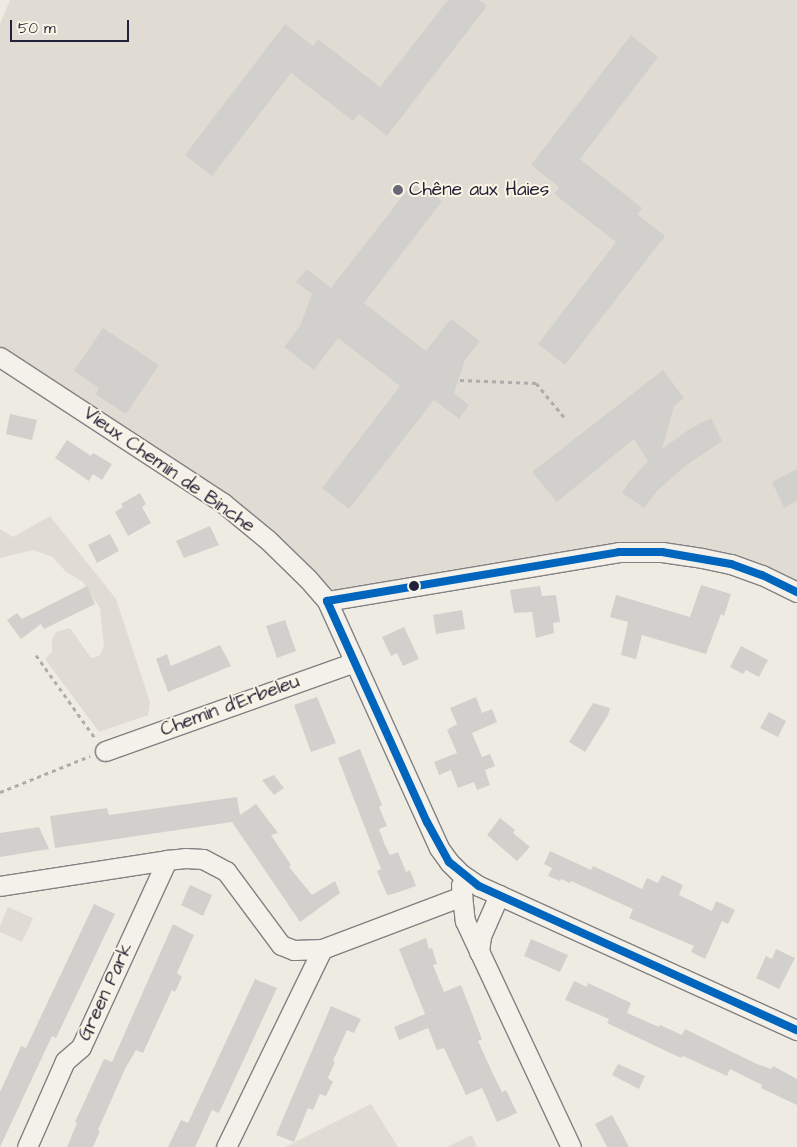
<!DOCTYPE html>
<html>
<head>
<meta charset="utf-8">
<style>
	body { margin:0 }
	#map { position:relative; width:797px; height:1147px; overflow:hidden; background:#eeebe3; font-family:"Architects Daughter",sans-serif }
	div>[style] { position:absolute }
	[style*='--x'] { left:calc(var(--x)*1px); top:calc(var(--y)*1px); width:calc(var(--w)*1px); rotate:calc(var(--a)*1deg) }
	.built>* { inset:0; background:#e0dcd4 }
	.green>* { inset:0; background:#e0dcd3 }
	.building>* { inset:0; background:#d2d0cc }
	.path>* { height:3px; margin-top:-1.5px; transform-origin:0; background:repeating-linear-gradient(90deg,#afadac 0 4px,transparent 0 8px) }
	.roads { filter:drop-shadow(1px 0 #828182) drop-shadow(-1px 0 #828182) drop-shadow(0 1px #828182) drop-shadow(0 -1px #828182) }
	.street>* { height:19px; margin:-9.5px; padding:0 9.5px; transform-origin:9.5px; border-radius:9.5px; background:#f4f1eb }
	.bus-1>* { height:8px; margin:-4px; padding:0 4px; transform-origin:4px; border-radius:4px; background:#0065bd }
	.dots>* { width:14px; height:14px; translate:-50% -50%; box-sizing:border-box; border:2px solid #fcf5e5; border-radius:50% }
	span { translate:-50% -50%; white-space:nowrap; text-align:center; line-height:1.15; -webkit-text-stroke:4px #fcf5e5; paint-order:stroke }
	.poi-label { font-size:19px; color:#22223b }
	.left { translate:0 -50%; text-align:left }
	.street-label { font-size:19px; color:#22223b }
	.scale { position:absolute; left:10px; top:20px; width:119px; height:22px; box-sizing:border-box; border:2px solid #22223b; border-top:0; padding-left:6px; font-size:15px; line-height:18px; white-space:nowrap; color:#22223b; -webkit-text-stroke:4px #fcf5e5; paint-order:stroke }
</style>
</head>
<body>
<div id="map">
	<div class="built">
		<div style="clip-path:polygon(10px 0,797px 0,797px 592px,662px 552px,327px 601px,268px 540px,0 357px,0 24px)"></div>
	</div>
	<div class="green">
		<div style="clip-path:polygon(50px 516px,116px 599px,150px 702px,148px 715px,99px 732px,45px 659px,52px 652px,52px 640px,56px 632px,70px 628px,91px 658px,99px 656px,104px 646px,100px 608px,82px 581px,66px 572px,53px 557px,33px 550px,0 558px,0 529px,13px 537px)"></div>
		<div style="clip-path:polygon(8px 907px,33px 918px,22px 942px,0 932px,0 926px)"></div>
		<div style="clip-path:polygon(371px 1104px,398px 1147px,285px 1147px)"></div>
		<div style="clip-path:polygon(472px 1135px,477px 1147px,447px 1147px)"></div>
	</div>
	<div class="building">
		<div style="clip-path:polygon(448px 0,479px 0,487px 6px,387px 136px,359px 114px,353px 121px,291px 73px,212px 176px,185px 155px,285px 24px,313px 46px,318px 39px,380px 87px)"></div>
		<div style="clip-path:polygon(631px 35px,658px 57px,580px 159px,642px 208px,637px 214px,665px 236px,565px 365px,538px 344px,616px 242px,554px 194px,559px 187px,531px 165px)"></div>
		<div style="clip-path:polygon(415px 180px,442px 201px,364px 303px,426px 351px,451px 319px,480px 341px,465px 360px,454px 393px,469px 405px,459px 419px,434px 400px,349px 509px,322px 488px,400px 386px,338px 338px,314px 370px,284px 347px,300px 326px,312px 294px,296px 282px,307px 269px,331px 288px)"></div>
		<div style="clip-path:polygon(103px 328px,159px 365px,126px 414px,95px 394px,99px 388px,74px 371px)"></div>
		<div style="clip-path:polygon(663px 370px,684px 398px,674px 406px,662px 449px,691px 428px,711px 418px,722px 441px,684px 467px,657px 491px,644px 508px,622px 493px,628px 483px,648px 461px,634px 439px,557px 502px,532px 472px)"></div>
		<div style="clip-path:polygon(10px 414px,37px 420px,32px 440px,6px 434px)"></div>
		<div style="clip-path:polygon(67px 440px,91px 456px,93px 453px,112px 464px,102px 480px,93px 474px,89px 481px,55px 458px)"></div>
		<div style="clip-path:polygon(797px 469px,797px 501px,784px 508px,772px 482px)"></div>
		<div style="clip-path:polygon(140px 493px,146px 504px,142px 507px,151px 523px,128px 536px,115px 512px,123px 507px,121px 504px)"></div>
		<div style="clip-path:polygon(210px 526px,219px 545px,184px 558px,176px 541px)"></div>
		<div style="clip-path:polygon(110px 534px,119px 551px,97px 563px,88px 545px)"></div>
		<div style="clip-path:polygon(701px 585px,731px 594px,724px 616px,721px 614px,706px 654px,642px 635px,636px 659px,621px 655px,628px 622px,610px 617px,616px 595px,690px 617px)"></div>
		<div style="clip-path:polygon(87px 586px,95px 604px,44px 629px,41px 624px,21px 639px,7px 620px,17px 613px,22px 619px)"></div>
		<div style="clip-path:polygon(540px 586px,542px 596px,556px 595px,560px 622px,553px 623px,554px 633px,536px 638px,532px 612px,514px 613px,510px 590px)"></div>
		<div style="clip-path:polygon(462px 610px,465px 629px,436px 634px,433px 615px)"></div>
		<div style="clip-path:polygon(285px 620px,296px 651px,277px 658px,266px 626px)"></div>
		<div style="clip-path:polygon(404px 627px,419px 659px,403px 666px,397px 653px,391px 656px,382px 637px)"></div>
		<div style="clip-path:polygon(220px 645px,231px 666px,168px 692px,156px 659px,167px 654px,171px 666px)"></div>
		<div style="clip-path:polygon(741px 646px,768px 660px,759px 677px,746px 670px,743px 674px,730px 667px)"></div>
		<div style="clip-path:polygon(317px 697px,336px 743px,311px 752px,294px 705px)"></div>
		<div style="clip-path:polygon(476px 697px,482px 713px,492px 709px,497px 722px,472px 733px,482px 757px,490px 754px,495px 766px,485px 770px,490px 785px,477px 790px,474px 782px,458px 788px,451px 770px,439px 775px,434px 762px,457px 753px,447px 730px,457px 724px,450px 708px)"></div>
		<div style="clip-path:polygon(593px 703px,610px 708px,608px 715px,585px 752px,569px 742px)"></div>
		<div style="clip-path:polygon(769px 712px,786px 721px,778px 737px,760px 728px)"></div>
		<div style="clip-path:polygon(360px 749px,382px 805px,379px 807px,387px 826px,379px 829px,385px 845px,390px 855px,398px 852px,406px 872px,410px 870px,416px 886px,393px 894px,387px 895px,377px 871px,381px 869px,338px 758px)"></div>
		<div style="clip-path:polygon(274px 775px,284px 788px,274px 795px,262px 780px)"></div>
		<div style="clip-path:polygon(237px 797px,240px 815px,256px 804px,278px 833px,271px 835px,291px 865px,289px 867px,312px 895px,335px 881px,340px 893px,300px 922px,232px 822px,55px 848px,50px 816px,107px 808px,109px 815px)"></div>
		<div style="clip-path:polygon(500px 818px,515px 830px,513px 833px,530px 847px,517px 861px,487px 835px)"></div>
		<div style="clip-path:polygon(39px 827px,49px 849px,0 857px,0 833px)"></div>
		<div style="clip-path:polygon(550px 851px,591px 870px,593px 866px,642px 889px,647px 878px,658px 883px,662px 875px,683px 885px,679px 895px,712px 911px,716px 901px,735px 910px,728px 924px,722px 921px,705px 959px,691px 952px,694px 946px,629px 918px,633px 909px,571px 881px,570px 883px,561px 879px,560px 881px,548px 876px,552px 868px,544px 864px)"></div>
		<div style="clip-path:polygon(190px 885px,212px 895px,203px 916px,181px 905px)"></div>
		<div style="clip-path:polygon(94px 904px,115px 914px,56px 1038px,52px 1036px,0 1147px,0 1092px,21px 1046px,26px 1048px)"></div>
		<div style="clip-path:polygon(173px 924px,194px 935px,177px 973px,182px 977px,175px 992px,172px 990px,143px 1053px,136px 1050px,125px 1069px,98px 1130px,100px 1131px,93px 1147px,67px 1147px,77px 1123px,75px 1122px,104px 1059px,112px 1062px)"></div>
		<div style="clip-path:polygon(426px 938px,429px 949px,432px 948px,437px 964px,433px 965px,444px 992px,461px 985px,482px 1039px,478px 1041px,493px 1074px,502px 1092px,506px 1090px,517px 1113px,497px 1122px,482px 1088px,466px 1095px,444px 1048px,437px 1050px,428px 1028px,399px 1040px,394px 1027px,425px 1014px,399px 949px)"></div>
		<div style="clip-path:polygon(531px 939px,568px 955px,560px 972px,524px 956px)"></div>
		<div style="clip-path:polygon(776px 949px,795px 958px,779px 989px,756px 978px,766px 956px,772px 959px)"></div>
		<div style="clip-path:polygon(255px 979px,277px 988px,219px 1113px,212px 1110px,195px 1147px,168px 1147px,181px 1120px,188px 1123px)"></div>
		<div style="clip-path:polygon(574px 981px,587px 987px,588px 983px,631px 1003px,627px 1013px,659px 1027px,660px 1025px,682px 1035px,685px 1029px,757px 1064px,771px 1069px,773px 1066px,797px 1079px,797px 1105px,761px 1088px,762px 1085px,730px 1069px,727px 1076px,683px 1056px,681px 1058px,607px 1023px,609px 1019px,565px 1000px)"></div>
		<div style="clip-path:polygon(331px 1006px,361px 1019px,354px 1033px,347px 1030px,333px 1061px,335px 1062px,328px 1078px,333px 1082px,326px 1096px,320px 1094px,313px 1110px,308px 1108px,294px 1142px,276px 1135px)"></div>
		<div style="clip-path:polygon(618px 1064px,645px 1076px,639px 1089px,612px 1075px)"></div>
		<div style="clip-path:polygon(612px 1115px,629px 1147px,607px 1147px,595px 1124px)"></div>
	</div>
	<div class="path">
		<div style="--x:460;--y:380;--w:76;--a:2.3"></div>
		<div style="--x:536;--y:383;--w:44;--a:50.5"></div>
		<div style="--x:36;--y:655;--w:102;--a:54.6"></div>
		<div style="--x:0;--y:792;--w:97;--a:-21.8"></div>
	</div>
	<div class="roads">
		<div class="street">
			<div style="--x:0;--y:357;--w:267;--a:33.2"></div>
			<div style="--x:223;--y:503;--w:58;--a:39.4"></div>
			<div style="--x:268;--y:540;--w:56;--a:44.3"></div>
			<div style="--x:308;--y:579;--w:29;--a:49"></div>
			<div style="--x:327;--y:601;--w:271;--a:65.6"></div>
			<div style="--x:439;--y:848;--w:17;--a:54"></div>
			<div style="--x:449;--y:862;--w:17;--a:45"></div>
			<div style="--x:461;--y:874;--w:22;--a:34"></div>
			<div style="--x:479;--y:886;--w:349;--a:24.4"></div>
			<div style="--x:327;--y:601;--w:296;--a:-9.5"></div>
			<div style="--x:619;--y:552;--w:43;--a:0"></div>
			<div style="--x:662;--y:552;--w:40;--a:8.5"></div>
			<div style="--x:702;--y:558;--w:30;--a:12"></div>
			<div style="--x:731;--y:564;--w:33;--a:20"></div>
			<div style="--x:762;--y:575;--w:39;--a:26"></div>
			<div style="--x:105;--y:751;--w:265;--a:-19.6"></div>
			<div style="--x:461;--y:885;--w:36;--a:84"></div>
			<div style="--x:465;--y:921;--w:250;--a:64.9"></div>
			<div style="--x:0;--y:886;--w:169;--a:-8.8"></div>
			<div style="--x:479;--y:952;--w:16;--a:-83"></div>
			<div style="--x:481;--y:936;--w:45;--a:-66.3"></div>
			<div style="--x:27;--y:1147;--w:94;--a:-66.2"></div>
			<div style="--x:65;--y:1061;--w:21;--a:-41"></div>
			<div style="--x:81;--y:1047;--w:206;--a:-65.3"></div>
			<div style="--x:167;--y:860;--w:18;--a:-6"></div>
			<div style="--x:185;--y:858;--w:18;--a:3"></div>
			<div style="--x:203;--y:859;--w:26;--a:28"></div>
			<div style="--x:226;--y:871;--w:92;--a:53.4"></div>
			<div style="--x:281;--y:945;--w:14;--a:21"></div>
			<div style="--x:294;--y:950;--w:28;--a:-2"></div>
			<div style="--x:322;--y:949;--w:150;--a:-20.7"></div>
			<div style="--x:226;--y:1147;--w:220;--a:-64.1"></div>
		</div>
	</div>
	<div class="bus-1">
		<div style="--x:327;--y:601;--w:243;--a:65.7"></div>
		<div style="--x:427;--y:822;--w:46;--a:61.2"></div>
		<div style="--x:449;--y:862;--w:38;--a:39"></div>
		<div style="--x:479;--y:886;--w:349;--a:24.4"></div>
		<div style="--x:327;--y:601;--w:296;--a:-9.5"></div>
		<div style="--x:619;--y:552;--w:43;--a:0"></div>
		<div style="--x:662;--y:552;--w:70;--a:9.9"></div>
		<div style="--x:731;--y:564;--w:33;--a:20"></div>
		<div style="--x:762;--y:575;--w:39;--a:26"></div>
	</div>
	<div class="dots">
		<div style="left:398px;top:190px;background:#696876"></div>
		<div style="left:414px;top:586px;background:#22223b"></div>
	</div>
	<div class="poi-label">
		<span class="left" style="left:409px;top:190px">Chêne aux Haies</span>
	</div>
	<div class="street-label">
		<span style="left:169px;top:470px;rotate:35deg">Vieux Chemin de Binche</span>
		<span style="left:230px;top:706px;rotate:-20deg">Chemin d'Erbeleu</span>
		<span style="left:106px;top:992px;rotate:-65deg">Green Park</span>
	</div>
	<div class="scale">50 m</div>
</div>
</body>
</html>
